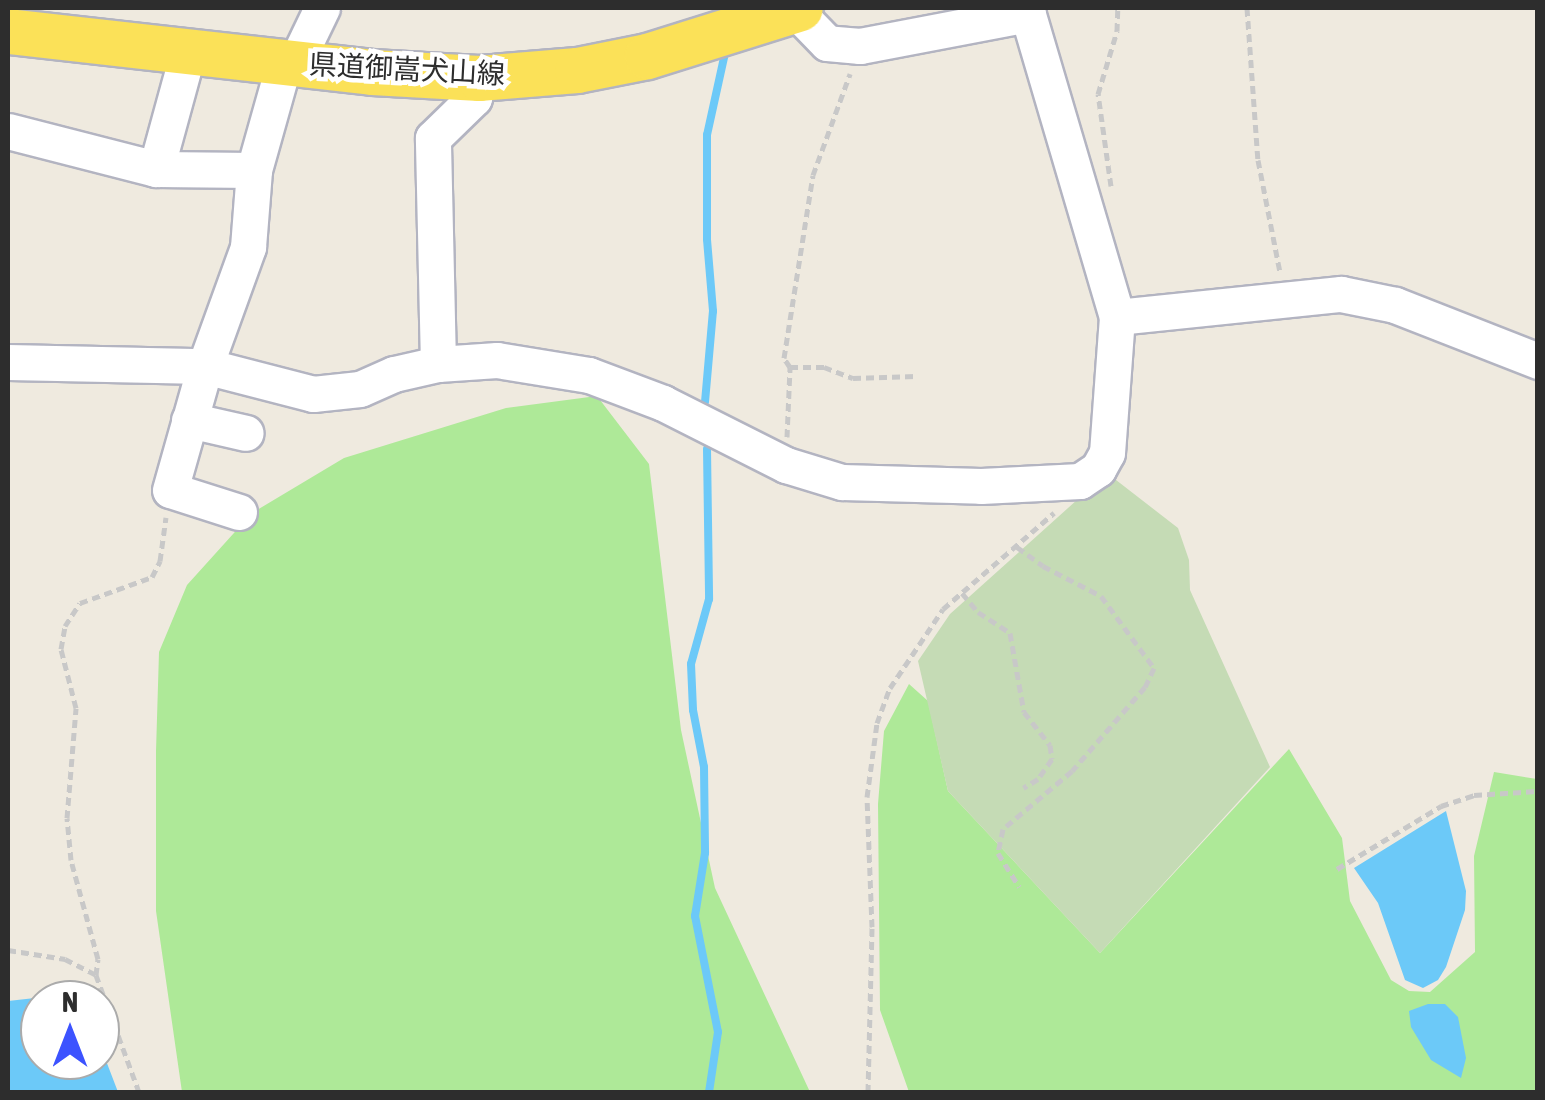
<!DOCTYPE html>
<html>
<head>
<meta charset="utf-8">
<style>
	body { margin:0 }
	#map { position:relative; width:1545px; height:1100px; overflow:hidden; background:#efeadf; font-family:"Asap Condensed","Noto Sans JP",sans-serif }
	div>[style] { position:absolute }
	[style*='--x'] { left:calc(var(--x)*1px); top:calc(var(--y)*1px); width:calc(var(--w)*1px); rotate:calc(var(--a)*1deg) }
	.green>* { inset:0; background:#aee998 }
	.cemetery>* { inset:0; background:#c5dbb5 }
	.water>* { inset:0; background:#6cc9f8 }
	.stream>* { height:8px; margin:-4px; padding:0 4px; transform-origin:4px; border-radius:4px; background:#6cc9f8 }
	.path>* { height:5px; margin-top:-2.5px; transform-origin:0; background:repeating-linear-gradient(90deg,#c8c8c8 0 8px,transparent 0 13px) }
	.roads { filter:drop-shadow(2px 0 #b3b4c1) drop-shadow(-2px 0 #b3b4c1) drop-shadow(0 2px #b3b4c1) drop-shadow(0 -2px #b3b4c1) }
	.minor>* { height:35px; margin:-17.5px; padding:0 17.5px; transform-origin:17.5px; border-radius:17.5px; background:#fff }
	.major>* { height:45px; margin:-22.5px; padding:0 22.5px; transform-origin:22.5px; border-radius:22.5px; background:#fbe158 }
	span { translate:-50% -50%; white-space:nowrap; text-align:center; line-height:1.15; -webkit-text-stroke:9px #fff; paint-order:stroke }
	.street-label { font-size:28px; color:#2d2d2d }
	.frame { position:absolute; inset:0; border:10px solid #2d2d2d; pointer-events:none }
	.north { position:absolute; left:20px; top:980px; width:100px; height:100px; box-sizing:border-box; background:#fff; border:2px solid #ababab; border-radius:50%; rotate:0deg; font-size:28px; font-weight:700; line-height:40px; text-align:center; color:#2d2d2d }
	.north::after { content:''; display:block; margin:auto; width:35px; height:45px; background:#3c53ff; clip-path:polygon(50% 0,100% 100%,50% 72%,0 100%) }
</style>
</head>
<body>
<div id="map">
	<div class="green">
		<div style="clip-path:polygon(597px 396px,649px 464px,681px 730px,715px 888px,810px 1092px,182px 1092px,156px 911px,156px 751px,159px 652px,187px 585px,252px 513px,344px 458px,506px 408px)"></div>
		<div style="clip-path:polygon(909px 684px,928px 701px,948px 791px,1100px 953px,1289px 749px,1342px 838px,1350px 901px,1391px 980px,1409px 991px,1430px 992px,1475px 952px,1474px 856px,1494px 772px,1537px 779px,1537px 1092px,909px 1092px,880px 1010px,878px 804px,884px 731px)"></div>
	</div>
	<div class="cemetery">
		<div style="clip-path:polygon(1107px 473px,1178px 528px,1189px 560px,1190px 590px,1270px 767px,1100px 953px,948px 791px,918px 661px,950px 614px)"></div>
	</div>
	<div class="water">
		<div style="clip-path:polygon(1446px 811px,1466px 891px,1465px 910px,1446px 967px,1438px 980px,1423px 988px,1405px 980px,1378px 903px,1354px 868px)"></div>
		<div style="clip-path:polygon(80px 993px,83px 1000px,40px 1000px,40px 1060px,100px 1060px,100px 1045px,118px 1092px,8px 1092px,8px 1001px)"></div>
		<div style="clip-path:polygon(1428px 1004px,1445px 1004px,1458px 1017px,1466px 1058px,1461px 1078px,1431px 1060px,1411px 1027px,1409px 1011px)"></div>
	</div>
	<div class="stream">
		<div style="--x:705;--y:402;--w:91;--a:-85"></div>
		<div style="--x:713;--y:311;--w:72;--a:-94.8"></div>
		<div style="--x:707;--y:239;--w:104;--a:-90"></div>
		<div style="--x:707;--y:135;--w:84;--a:-77.6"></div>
		<div style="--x:707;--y:449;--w:150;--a:89.2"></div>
		<div style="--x:709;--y:599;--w:67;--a:105.5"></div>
		<div style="--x:691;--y:664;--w:46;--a:87.5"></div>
		<div style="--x:693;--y:710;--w:58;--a:79.1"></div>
		<div style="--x:704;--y:767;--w:86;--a:89.3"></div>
		<div style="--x:705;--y:853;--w:64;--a:99"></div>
		<div style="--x:695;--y:916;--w:118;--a:78.8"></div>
		<div style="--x:718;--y:1032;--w:61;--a:98.5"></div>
	</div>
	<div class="path">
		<div style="--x:1247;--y:8;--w:152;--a:85.9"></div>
		<div style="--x:1258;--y:160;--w:114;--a:78.9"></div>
		<div style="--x:1111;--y:186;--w:93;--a:-98"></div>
		<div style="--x:1098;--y:94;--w:66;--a:-73.2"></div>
		<div style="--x:1117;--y:31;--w:23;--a:-88"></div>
		<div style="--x:790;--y:367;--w:34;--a:0"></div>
		<div style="--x:824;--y:367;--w:31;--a:21"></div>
		<div style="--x:853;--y:378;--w:63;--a:-1.8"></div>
		<div style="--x:787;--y:437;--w:70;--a:-87.5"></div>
		<div style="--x:790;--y:367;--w:11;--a:-124"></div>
		<div style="--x:784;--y:358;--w:185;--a:-81"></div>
		<div style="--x:813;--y:175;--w:108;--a:-69.9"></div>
		<div style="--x:1017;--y:547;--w:32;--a:36"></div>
		<div style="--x:1043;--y:566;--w:65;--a:27.3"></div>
		<div style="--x:1101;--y:596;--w:89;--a:53.6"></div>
		<div style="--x:1154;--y:668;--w:21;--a:115"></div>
		<div style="--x:1145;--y:687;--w:111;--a:131"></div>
		<div style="--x:1072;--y:771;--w:90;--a:140"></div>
		<div style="--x:1003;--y:829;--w:25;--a:102"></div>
		<div style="--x:998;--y:853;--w:40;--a:58"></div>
		<div style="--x:1538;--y:578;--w:82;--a:90"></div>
		<div style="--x:962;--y:593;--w:25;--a:50"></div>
		<div style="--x:978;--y:612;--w:38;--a:33"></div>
		<div style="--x:1010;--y:633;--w:80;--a:80"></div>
		<div style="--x:1024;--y:712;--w:42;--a:51.8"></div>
		<div style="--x:1050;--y:745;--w:14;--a:82"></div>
		<div style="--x:1052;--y:759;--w:24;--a:125"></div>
		<div style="--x:1038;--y:779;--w:17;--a:149"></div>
		<div style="--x:1337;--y:869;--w:122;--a:-31.2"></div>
		<div style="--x:1441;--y:806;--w:35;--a:-18"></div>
		<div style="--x:1474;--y:795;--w:64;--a:-3.6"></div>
		<div style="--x:8;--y:950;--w:58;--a:9"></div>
		<div style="--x:65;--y:959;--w:35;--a:27"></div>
		<div style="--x:139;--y:1092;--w:125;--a:-110.2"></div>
		<div style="--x:96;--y:975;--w:16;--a:-83"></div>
		<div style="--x:98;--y:959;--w:103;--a:-105.3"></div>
		<div style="--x:71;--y:860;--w:42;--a:-95.4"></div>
		<div style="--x:67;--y:818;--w:110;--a:-85.3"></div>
		<div style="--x:76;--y:708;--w:61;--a:-104.3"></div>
		<div style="--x:61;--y:649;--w:23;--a:-80"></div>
		<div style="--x:65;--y:626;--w:27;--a:-57"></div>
		<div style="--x:80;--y:603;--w:77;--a:-19.9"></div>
		<div style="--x:152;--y:577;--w:18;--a:-63"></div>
		<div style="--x:160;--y:561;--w:44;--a:-82.2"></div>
		<div style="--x:868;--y:1092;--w:165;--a:-88.6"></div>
		<div style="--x:872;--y:927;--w:130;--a:-92.2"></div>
		<div style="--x:867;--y:797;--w:75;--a:-82.3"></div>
		<div style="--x:877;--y:723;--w:37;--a:-70"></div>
		<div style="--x:890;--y:688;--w:95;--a:-56.1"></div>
		<div style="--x:943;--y:609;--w:147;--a:-40.9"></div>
	</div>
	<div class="roads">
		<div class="minor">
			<div style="--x:295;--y:64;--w:62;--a:-64.3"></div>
			<div style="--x:8;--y:131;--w:153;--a:14.4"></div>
			<div style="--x:156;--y:169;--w:98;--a:0.6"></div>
			<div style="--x:156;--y:169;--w:121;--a:-74.7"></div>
			<div style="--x:1117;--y:317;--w:225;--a:-5.9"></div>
			<div style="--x:1341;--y:294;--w:55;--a:11.5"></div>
			<div style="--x:1395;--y:305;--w:154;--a:21.4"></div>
			<div style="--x:8;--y:362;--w:197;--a:1.2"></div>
			<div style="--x:205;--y:366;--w:112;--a:14.5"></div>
			<div style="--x:313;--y:394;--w:47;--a:-6.1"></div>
			<div style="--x:360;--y:389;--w:37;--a:-24"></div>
			<div style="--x:394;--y:374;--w:45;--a:-12.8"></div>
			<div style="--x:438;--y:364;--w:59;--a:-3.9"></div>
			<div style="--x:497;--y:360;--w:93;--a:9.3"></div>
			<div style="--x:589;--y:375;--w:79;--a:20.7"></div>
			<div style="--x:663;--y:403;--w:138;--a:26.8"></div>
			<div style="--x:786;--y:465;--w:59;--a:16.9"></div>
			<div style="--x:842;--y:482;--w:139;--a:1.6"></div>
			<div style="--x:981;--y:486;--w:99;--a:-2.9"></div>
			<div style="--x:1080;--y:481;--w:22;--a:-34"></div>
			<div style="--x:1098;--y:469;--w:18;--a:-61"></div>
			<div style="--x:1107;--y:453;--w:136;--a:-85.8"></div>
			<div style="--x:1117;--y:317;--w:316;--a:-106.4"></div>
			<div style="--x:1028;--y:14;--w:171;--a:169.2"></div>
			<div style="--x:860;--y:46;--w:33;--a:-175"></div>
			<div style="--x:827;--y:43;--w:49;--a:-134.2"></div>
			<div style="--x:438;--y:364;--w:226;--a:-91.3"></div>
			<div style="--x:433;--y:138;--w:57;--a:-44.3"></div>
			<div style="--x:474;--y:98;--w:21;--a:-76"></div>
			<div style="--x:189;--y:420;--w:58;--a:12.8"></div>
			<div style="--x:239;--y:512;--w:72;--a:-162.3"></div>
			<div style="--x:170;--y:490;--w:129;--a:-74.2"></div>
			<div style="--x:205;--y:366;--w:127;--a:-70.1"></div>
			<div style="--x:248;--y:247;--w:77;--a:-85.5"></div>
			<div style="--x:254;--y:170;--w:111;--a:-74.3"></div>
		</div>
		<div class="major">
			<div style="--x:8;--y:31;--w:366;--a:6.4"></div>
			<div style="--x:372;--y:72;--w:107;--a:3.2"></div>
			<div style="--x:479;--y:78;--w:98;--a:-4.7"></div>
			<div style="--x:577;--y:70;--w:71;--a:-11.3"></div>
			<div style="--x:647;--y:56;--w:160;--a:-17.4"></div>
		</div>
	</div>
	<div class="street-label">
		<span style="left:407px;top:69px;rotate:3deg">県道御嵩犬山線</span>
	</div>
	<div class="frame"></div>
	<div class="north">N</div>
</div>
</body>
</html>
